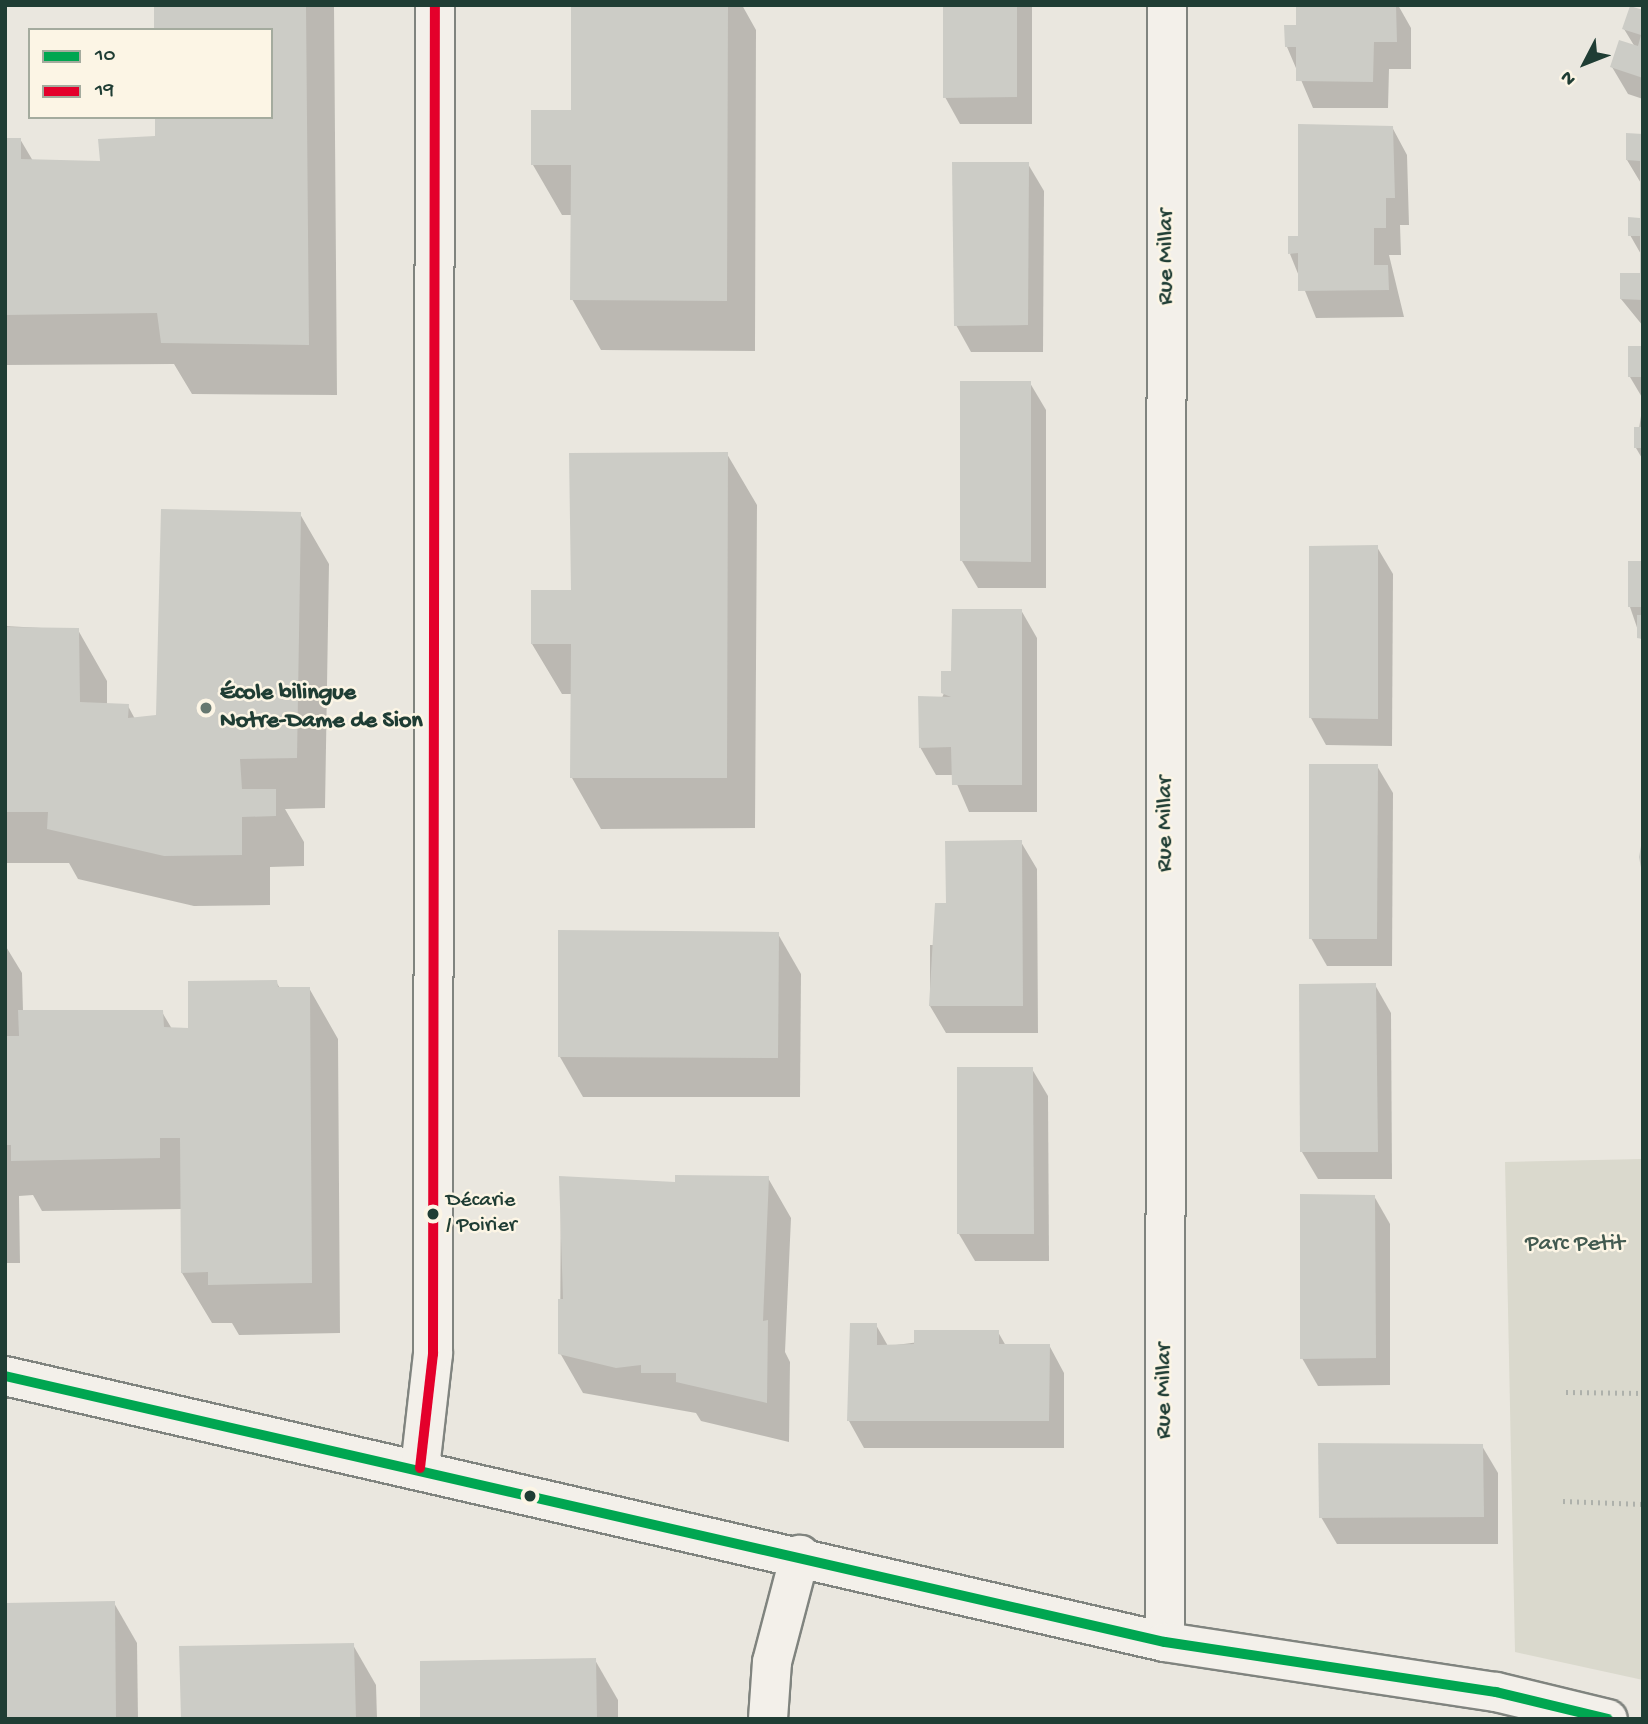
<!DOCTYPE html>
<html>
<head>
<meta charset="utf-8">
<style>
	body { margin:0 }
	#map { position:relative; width:1648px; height:1724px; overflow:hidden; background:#eae7df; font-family:"Gochi Hand",sans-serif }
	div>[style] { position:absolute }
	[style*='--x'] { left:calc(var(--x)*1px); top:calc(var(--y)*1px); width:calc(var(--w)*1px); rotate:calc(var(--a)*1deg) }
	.green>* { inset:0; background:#dad9cd }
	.shadow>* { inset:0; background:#0003 }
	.building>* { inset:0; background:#ccccc6 }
	.path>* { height:4.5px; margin-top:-2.25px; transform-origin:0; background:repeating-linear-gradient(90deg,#aeb1ab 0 2px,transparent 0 7px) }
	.roads { filter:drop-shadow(2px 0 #80847f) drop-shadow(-2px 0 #80847f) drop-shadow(0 2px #80847f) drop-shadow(0 -2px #80847f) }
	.minor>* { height:38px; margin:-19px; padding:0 19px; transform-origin:19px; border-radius:19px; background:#f3f0ea }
	.tertiary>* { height:38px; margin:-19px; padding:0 19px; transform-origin:19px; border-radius:19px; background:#f3f0ea }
	.bus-1>* { height:10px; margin:-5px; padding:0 5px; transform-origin:5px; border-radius:5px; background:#00a651 }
	.bus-2>* { height:10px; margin:-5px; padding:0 5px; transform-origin:5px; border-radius:5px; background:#e4002b }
	.dots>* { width:19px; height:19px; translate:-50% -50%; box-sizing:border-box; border:4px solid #fcf5e5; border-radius:50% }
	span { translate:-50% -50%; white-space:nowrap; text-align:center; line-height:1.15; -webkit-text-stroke:5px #fcf5e5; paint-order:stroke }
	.bus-label { font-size:22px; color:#1f3d34 }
	.left { translate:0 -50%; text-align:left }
	.street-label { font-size:24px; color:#1f3d34 }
	.poi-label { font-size:24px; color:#1f3d34; font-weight:700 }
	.park-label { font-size:24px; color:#425a50 }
	.frame { position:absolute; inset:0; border:7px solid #1f3d34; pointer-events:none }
	.legend { position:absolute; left:28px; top:28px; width:245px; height:91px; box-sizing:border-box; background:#fcf5e5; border:2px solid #a4ab9e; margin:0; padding:9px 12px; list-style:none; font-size:21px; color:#1f3d34 }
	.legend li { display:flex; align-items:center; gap:14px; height:35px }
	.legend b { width:35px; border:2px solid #a4ab9e }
	.north { position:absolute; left:1550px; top:28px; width:70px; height:70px; -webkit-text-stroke:5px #fcf5e5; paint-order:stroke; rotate:228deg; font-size:19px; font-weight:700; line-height:28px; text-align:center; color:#1f3d34 }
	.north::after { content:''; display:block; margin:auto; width:24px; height:32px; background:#1f3d34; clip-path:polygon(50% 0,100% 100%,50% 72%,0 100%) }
</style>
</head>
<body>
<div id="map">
	<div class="green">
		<div style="clip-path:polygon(1643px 1159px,1643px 1680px,1515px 1652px,1505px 1162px)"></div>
	</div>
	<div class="shadow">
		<div style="clip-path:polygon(156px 5px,334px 5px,337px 395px,192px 394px,174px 364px,5px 365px,5px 139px,20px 139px,33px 161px,102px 162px,157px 138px,271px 117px,271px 30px)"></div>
		<div style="clip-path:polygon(572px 5px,742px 5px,756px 30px,755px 351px,601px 350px,572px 299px,572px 215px,562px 215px,533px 165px,573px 112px)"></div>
		<div style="clip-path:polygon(945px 5px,1032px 5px,1032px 124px,960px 124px,945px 97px)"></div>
		<div style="clip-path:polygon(1297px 5px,1398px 5px,1411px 28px,1411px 69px,1389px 69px,1388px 108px,1313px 108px,1287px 47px,1297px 27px)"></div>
		<div style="clip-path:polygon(1643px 12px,1643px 99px,1628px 94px,1612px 67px,1635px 47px,1624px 29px)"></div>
		<div style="clip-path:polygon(1392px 127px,1407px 155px,1409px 225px,1400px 225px,1401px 255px,1389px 255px,1404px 317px,1316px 318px,1290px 254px)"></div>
		<div style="clip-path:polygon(1643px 135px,1643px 326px,1621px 299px,1642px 275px,1642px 256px,1630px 235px,1642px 219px,1642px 185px,1627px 160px)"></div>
		<div style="clip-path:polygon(1028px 164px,1044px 191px,1043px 352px,971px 352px,956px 325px)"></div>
		<div style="clip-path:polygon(1643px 347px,1643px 399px,1630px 377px)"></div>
		<div style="clip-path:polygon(1030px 383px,1046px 410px,1046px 588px,978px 588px,962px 561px)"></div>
		<div style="clip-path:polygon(1643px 403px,1643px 460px,1636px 448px)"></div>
		<div style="clip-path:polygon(727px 454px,757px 505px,755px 828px,601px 829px,572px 778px,572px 694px,562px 694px,532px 644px,572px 592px)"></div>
		<div style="clip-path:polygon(300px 514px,329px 564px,325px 808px,285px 809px,304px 842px,304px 866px,270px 867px,270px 905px,194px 906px,78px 879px,69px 863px,5px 863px,5px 626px,78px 630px,107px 681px,107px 705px,128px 706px,135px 719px,157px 717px)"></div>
		<div style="clip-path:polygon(1311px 547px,1377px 547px,1393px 574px,1392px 746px,1326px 745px,1311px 718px)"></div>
		<div style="clip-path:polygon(1643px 563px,1643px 645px,1630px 607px)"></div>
		<div style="clip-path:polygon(1021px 610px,1037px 638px,1037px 812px,969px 812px,953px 775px,936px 775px,920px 747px,953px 673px)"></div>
		<div style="clip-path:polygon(1377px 766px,1393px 793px,1392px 966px,1327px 966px,1311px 938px)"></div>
		<div style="clip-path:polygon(1021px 842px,1037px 869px,1038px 1033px,946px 1033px,930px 1006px,930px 945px,937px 945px,948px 904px)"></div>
		<div style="clip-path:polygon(778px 934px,801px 974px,800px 1097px,583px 1097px,560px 1057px)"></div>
		<div style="clip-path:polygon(5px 945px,22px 973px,23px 1011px,162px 1012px,172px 1029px,189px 1030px,276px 982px,280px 988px,309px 988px,338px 1039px,340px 1333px,239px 1335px,232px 1323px,212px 1323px,182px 1273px,182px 1209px,42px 1211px,33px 1195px,19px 1196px,20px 1263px,5px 1263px)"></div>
		<div style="clip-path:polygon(1375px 985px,1391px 1013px,1392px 1179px,1318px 1179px,1302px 1152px)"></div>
		<div style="clip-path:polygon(1032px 1069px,1048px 1096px,1049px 1261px,975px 1261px,959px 1234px)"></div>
		<div style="clip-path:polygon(561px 1178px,676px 1184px,768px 1178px,791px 1218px,785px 1352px,790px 1362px,789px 1442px,701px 1421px,696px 1413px,583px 1393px,560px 1353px)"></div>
		<div style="clip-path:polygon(1374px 1196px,1390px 1224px,1390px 1385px,1318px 1386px,1302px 1358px)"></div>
		<div style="clip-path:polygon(876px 1325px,888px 1346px,998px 1332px,1006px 1346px,1049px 1345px,1064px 1373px,1064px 1448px,864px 1448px,849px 1421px)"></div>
		<div style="clip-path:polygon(1482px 1446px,1498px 1473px,1498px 1544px,1337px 1544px,1321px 1517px)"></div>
		<div style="clip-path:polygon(114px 1603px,137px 1643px,138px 1719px,5px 1719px)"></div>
		<div style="clip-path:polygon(353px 1645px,376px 1685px,377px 1719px,183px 1719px)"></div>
		<div style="clip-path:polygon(595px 1660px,618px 1700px,618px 1719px,422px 1719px)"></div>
	</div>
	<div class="building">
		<div style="clip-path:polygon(154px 5px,306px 5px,309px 345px,161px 343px,157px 313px,5px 315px,5px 138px,21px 138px,21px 159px,100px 161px,98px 139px,155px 136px,155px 117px,271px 117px,271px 30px,154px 30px)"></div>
		<div style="clip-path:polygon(571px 5px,728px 5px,727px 301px,570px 300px,571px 165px,531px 165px,531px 110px,571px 110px)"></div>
		<div style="clip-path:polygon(943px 5px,1017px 5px,1017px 97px,943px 98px)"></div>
		<div style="clip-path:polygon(1296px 5px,1396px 5px,1397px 42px,1374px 42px,1373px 82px,1296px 81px,1296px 47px,1285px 47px,1284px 25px,1296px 25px)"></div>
		<div style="clip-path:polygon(1630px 6px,1643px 10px,1643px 78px,1610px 67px,1619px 40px,1638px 46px,1641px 35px,1622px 29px)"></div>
		<div style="clip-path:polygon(1298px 124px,1393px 126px,1395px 198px,1386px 198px,1386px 228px,1374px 228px,1374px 265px,1388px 265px,1389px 290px,1298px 291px,1298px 253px,1288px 254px,1288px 236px,1298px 236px)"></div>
		<div style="clip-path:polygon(1626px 133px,1643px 134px,1643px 300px,1620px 299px,1620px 273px,1640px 273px,1640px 236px,1628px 236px,1628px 217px,1640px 218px,1640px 161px,1626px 160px)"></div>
		<div style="clip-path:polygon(952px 162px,1029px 162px,1028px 325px,954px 326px)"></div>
		<div style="clip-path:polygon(1628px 346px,1643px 346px,1643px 377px,1628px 377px)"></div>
		<div style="clip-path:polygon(960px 381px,1031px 381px,1031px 562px,960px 561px)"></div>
		<div style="clip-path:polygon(1634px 427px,1643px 427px,1643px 448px,1634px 448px)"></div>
		<div style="clip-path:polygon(728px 452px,727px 778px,570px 778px,571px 644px,531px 644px,531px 590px,571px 590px,569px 453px)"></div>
		<div style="clip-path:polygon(161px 509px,301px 512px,297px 758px,240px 759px,242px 789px,276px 789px,276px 816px,242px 817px,242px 855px,164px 856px,47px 829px,48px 812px,5px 812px,5px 627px,79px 628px,80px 702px,129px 704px,128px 718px,156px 715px)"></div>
		<div style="clip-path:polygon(1378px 545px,1378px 719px,1309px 718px,1309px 546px)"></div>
		<div style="clip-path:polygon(1628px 561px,1643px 561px,1643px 607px,1628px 607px)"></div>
		<div style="clip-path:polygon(952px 609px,1022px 609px,1022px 785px,952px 785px,951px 747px,919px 748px,918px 696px,951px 697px,941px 693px,941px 671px,951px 671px)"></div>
		<div style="clip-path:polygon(1637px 615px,1643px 615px,1643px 639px,1637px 638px)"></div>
		<div style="clip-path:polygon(1309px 764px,1378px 764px,1377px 939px,1309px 939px)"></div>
		<div style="clip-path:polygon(1643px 835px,1643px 878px,1639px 857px)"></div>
		<div style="clip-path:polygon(1022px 840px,1023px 1006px,929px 1006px,935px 903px,946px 903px,945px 841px)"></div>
		<div style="clip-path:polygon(558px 930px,779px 932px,778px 1058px,558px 1057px)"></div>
		<div style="clip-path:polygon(277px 980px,278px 987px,310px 987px,312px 1283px,208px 1285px,208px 1272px,181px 1273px,180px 1138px,160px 1138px,160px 1158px,11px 1161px,11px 1145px,5px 1145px,5px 1036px,19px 1036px,18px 1010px,163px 1010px,164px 1027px,188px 1028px,188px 981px)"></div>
		<div style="clip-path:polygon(1376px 983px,1378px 1152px,1300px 1152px,1299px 984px)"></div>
		<div style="clip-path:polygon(957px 1067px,1033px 1067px,1034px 1234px,957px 1234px)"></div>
		<div style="clip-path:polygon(675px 1175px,769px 1176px,763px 1321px,768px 1320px,767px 1403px,676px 1382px,676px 1373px,641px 1373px,641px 1365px,616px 1368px,558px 1354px,558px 1299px,563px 1299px,559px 1176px,675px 1182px)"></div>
		<div style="clip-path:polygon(1300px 1194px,1375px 1195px,1376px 1358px,1300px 1359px)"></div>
		<div style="clip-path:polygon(850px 1323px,877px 1323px,877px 1345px,914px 1344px,914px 1330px,999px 1330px,999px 1344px,1050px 1344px,1049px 1421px,847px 1421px)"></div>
		<div style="clip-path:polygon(1318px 1443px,1483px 1444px,1484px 1517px,1319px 1518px)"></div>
		<div style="clip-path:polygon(115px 1601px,116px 1719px,5px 1719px,5px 1603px)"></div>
		<div style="clip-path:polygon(354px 1643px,356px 1719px,181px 1719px,179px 1646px)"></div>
		<div style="clip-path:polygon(596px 1658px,597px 1719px,420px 1719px,420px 1661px)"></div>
	</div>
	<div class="path">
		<div style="--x:1566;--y:1392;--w:77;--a:0.7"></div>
		<div style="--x:1563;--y:1501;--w:80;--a:2.1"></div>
	</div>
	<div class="roads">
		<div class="minor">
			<div style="--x:1165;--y:1642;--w:1637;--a:-89.93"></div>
			<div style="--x:768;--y:1719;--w:57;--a:-86"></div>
			<div style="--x:772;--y:1662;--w:111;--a:-75.3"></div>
		</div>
		<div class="tertiary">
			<div style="--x:5;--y:1376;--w:1190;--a:12.92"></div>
			<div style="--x:1165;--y:1642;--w:335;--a:8.6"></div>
			<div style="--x:1496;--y:1692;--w:115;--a:13.6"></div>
			<div style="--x:420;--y:1468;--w:115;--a:-83.5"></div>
			<div style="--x:433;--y:1354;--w:1349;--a:-89.92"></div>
		</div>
	</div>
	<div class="bus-1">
		<div style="--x:5;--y:1376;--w:1190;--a:12.92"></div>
		<div style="--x:1165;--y:1642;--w:335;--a:8.6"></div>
		<div style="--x:1496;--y:1692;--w:115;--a:13.6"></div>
	</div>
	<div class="bus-2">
		<div style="--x:420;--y:1468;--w:115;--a:-83.5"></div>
		<div style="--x:433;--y:1354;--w:1349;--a:-89.92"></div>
	</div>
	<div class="dots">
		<div style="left:206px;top:708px;background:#667870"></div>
		<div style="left:433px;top:1214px;background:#1f3d34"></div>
		<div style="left:530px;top:1496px;background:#1f3d34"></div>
	</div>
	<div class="bus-label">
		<span class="left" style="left:446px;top:1214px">Décarie<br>/ Poirier</span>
	</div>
	<div class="street-label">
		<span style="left:1167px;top:257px;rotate:-90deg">Rue Millar</span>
		<span style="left:1166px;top:824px;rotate:-90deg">Rue Millar</span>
		<span style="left:1165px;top:1391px;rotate:-90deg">Rue Millar</span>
	</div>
	<div class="poi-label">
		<span class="left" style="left:220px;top:708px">École bilingue<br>Notre-Dame de Sion</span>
	</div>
	<div class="park-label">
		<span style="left:1575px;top:1245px">Parc Petit</span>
	</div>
	<div class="frame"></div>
	<ul class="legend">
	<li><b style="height:9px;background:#00a651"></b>10</li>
	<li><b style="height:9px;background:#e4002b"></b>19</li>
	</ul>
	<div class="north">N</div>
</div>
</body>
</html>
